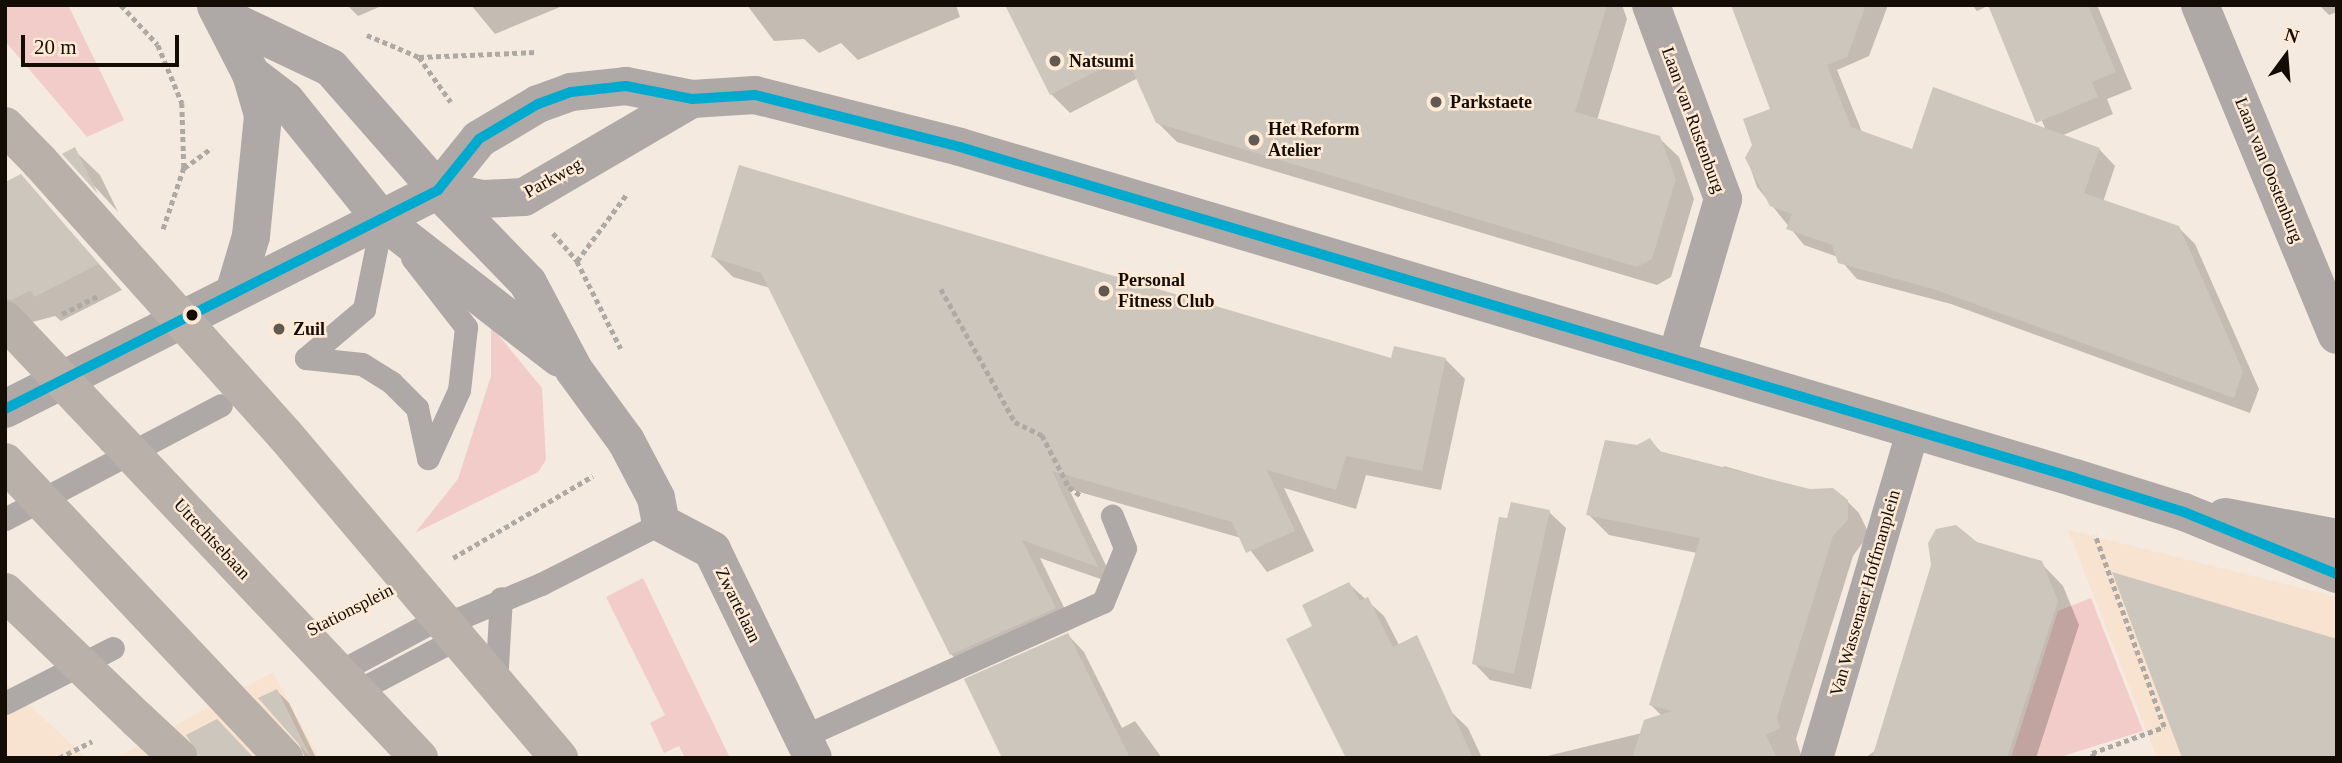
<!DOCTYPE html>
<html>
<head>
<meta charset="utf-8">
<style>
	body { margin:0 }
	#map { position:relative; width:2342px; height:763px; overflow:hidden; background:#f5eadf; font-family:"Times New Roman",serif }
	div>[style] { position:absolute }
	[style*='--x'] { left:calc(var(--x)*1px); top:calc(var(--y)*1px); width:calc(var(--w)*1px); rotate:calc(var(--a)*1deg) }
	.built>* { inset:0; background:#f7e3d0 }
	.green>* { inset:0; background:#f2ccc8 }
	.shadow>* { inset:0; background:#0003 }
	.building>* { inset:0; background:#cdc6bc }
	.path>* { height:4.5px; margin-top:-2.25px; transform-origin:0; background:repeating-linear-gradient(90deg,#aea9a3 0 5px,transparent 0 8.5px) }
	.service>* { height:23px; margin:-11.5px; padding:0 11.5px; transform-origin:11.5px; border-radius:11.5px; background:#aea9a7 }
	.pedestrian>* { height:33px; margin:-16.5px; padding:0 16.5px; transform-origin:16.5px; border-radius:16.5px; background:#aea9a7 }
	.minor>* { height:38px; margin:-19px; padding:0 19px; transform-origin:19px; border-radius:19px; background:#aea9a7 }
	.tertiary>* { height:38px; margin:-19px; padding:0 19px; transform-origin:19px; border-radius:19px; background:#aea9a7 }
	.motorway>* { height:38px; margin:-19px; padding:0 19px; transform-origin:19px; border-radius:19px; background:#b9b0a9 }
	.motorway-bridge>* { height:38px; margin:-19px; padding:0 19px; transform-origin:19px; border-radius:19px; background:#b9b0a9 }
	.bus-1>* { height:10px; margin:-5px; padding:0 5px; transform-origin:5px; border-radius:5px; background:#00a9ce }
	.dots>* { width:19px; height:19px; translate:-50% -50%; box-sizing:border-box; border:4px solid #ffead5; border-radius:50% }
	span { translate:-50% -50%; white-space:nowrap; text-align:center; line-height:1.15; -webkit-text-stroke:5px #ffead5; paint-order:stroke }
	.poi-label { font-size:18px; color:#130d06; font-weight:700 }
	.left { translate:0 -50%; text-align:left }
	.street-label { font-size:18px; color:#130d06 }
	.frame { position:absolute; inset:0; border:7px solid #130d06; pointer-events:none }
	.north { position:absolute; left:2251px; top:21px; width:70px; height:70px; -webkit-text-stroke:5px #ffead5; paint-order:stroke; rotate:16deg; font-size:19px; font-weight:700; line-height:28px; text-align:center; color:#130d06 }
	.north::after { content:''; display:block; margin:auto; width:24px; height:32px; background:#130d06; clip-path:polygon(50% 0,100% 100%,50% 72%,0 100%) }
	.scale { position:absolute; left:21px; top:35px; width:158px; height:32px; box-sizing:border-box; border:4px solid #130d06; border-top:0; padding-left:9px; font-size:21px; line-height:24px; white-space:nowrap; color:#130d06; -webkit-text-stroke:5px #ffead5; paint-order:stroke }
</style>
</head>
<body>
<div id="map">
	<div class="built">
		<div style="clip-path:polygon(2068px 530px,2337px 597px,2337px 758px,2157px 758px)"></div>
		<div style="clip-path:polygon(273px 672px,319px 758px,116px 758px)"></div>
		<div style="clip-path:polygon(5px 682px,86px 758px,5px 758px)"></div>
	</div>
	<div class="green">
		<div style="clip-path:polygon(5px 5px,68px 5px,124px 120px,87px 137px,5px 41px)"></div>
		<div style="clip-path:polygon(491px 326px,542px 388px,546px 460px,538px 472px,415px 533px,458px 479px,491px 376px)"></div>
		<div style="clip-path:polygon(643px 578px,730px 758px,685px 758px,679px 746px,664px 753px,650px 723px,665px 715px,606px 597px)"></div>
		<div style="clip-path:polygon(2091px 598px,2143px 731px,2057px 758px,2011px 758px,2058px 611px)"></div>
	</div>
	<div class="shadow">
		<div style="clip-path:polygon(347px 5px,384px 5px,358px 16px)"></div>
		<div style="clip-path:polygon(471px 5px,565px 5px,495px 34px)"></div>
		<div style="clip-path:polygon(747px 5px,956px 5px,960px 17px,858px 60px,841px 43px,819px 53px,804px 39px,774px 41px)"></div>
		<div style="clip-path:polygon(1007px 5px,1622px 5px,1627px 19px,1597px 120px,1659px 138px,1679px 157px,1694px 199px,1671px 277px,1657px 285px,1177px 142px,1157px 122px,1138px 78px,1070px 113px,1051px 94px)"></div>
		<div style="clip-path:polygon(1734px 5px,1888px 5px,1869px 56px,1837px 70px,1862px 132px,1913px 151px,2046px 130px,1990px 5px,1977px 11px,1972px 5px,2097px 5px,2132px 89px,2107px 99px,2113px 114px,2061px 136px,2099px 149px,2115px 166px,2103px 202px,2178px 227px,2195px 244px,2259px 389px,2250px 413px,1951px 304px,1857px 279px,1838px 257px,1804px 245px,1757px 187px,1747px 158px,1772px 110px)"></div>
		<div style="clip-path:polygon(2319px 5px,2337px 5px,2337px 12px,2329px 15px)"></div>
		<div style="clip-path:polygon(74px 150px,100px 175px,118px 212px,65px 154px)"></div>
		<div style="clip-path:polygon(21px 176px,122px 290px,61px 321px,55px 316px,25px 324px,5px 341px,5px 184px)"></div>
		<div style="clip-path:polygon(713px 257px,1393px 360px,1445px 359px,1465px 379px,1441px 490px,1366px 475px,1356px 509px,1284px 488px,1314px 551px,1267px 572px,1241px 538px,1069px 489px,1115px 584px,1040px 558px,1074px 628px,971px 674px,951px 654px,770px 288px,733px 277px)"></div>
		<div style="clip-path:polygon(1650px 440px,1663px 454px,1722px 471px,1724px 466px,1810px 491px,1838px 492px,1859px 513px,1869px 534px,1853px 556px,1796px 739px,1802px 758px,1539px 758px,1642px 733px,1662px 716px,1651px 705px,1697px 553px,1609px 535px,1588px 514px,1637px 447px)"></div>
		<div style="clip-path:polygon(1549px 512px,1566px 528px,1531px 689px,1490px 680px,1474px 663px,1508px 520px)"></div>
		<div style="clip-path:polygon(1977px 544px,2041px 563px,2063px 586px,2079px 625px,2036px 758px,1865px 758px,1876px 750px)"></div>
		<div style="clip-path:polygon(1349px 584px,1384px 616px,1410px 666px,1314px 627px)"></div>
		<div style="clip-path:polygon(1068px 635px,1084px 652px,1122px 728px,1135px 721px,1162px 758px,1011px 758px)"></div>
		<div style="clip-path:polygon(277px 691px,289px 703px,316px 758px,305px 758px)"></div>
		<div style="clip-path:polygon(1447px 708px,1468px 728px,1482px 758px,1348px 758px)"></div>
	</div>
	<div class="building">
		<div style="clip-path:polygon(1005px 5px,1607px 5px,1575px 112px,1660px 136px,1676px 179px,1652px 259px,1637px 267px,1156px 123px,1126px 56px,1050px 95px)"></div>
		<div style="clip-path:polygon(1731px 5px,1866px 5px,1847px 57px,1827px 65px,1851px 127px,1912px 149px,1933px 87px,2100px 148px,2084px 193px,2179px 226px,2243px 371px,2234px 398px,1933px 289px,1838px 263px,1832px 245px,1786px 229px,1792px 214px,1770px 206px,1745px 158px,1752px 145px,1743px 119px,1770px 109px)"></div>
		<div style="clip-path:polygon(1988px 5px,2088px 5px,2116px 72px,2092px 82px,2098px 97px,2036px 123px)"></div>
		<div style="clip-path:polygon(75px 147px,98px 194px,62px 154px)"></div>
		<div style="clip-path:polygon(739px 165px,1391px 358px,1394px 346px,1446px 358px,1422px 471px,1346px 456px,1336px 490px,1267px 470px,1295px 531px,1246px 553px,1232px 522px,1052px 471px,1098px 567px,1022px 540px,1056px 608px,950px 655px,761px 273px,711px 257px)"></div>
		<div style="clip-path:polygon(21px 174px,99px 264px,34px 297px,31px 290px,12px 300px,5px 299px,5px 182px)"></div>
		<div style="clip-path:polygon(1650px 438px,1659px 451px,1810px 489px,1833px 488px,1848px 500px,1848px 520px,1833px 536px,1777px 717px,1780px 728px,1766px 735px,1777px 758px,1632px 758px,1644px 720px,1672px 711px,1649px 705px,1700px 538px,1586px 515px,1605px 440px,1637px 445px)"></div>
		<div style="clip-path:polygon(1511px 502px,1550px 510px,1514px 674px,1472px 664px,1499px 517px,1507px 518px)"></div>
		<div style="clip-path:polygon(1956px 525px,1977px 542px,2042px 561px,2058px 601px,2007px 758px,1872px 758px,1931px 565px,1928px 543px,1936px 529px)"></div>
		<div style="clip-path:polygon(2112px 572px,2337px 639px,2337px 758px,2182px 758px)"></div>
		<div style="clip-path:polygon(1349px 582px,1360px 601px,1368px 597px,1393px 647px,1417px 635px,1473px 758px,1346px 758px,1286px 639px,1312px 626px,1302px 605px)"></div>
		<div style="clip-path:polygon(1068px 633px,1130px 758px,1002px 758px,964px 679px)"></div>
		<div style="clip-path:polygon(277px 689px,311px 758px,258px 698px)"></div>
		<div style="clip-path:polygon(217px 719px,254px 758px,200px 758px,186px 735px)"></div>
	</div>
	<div class="path">
		<div style="--x:121;--y:5;--w:54;--a:47.2"></div>
		<div style="--x:158;--y:45;--w:63;--a:67.5"></div>
		<div style="--x:182;--y:103;--w:65;--a:88.2"></div>
		<div style="--x:184;--y:168;--w:65;--a:108.7"></div>
		<div style="--x:367;--y:35;--w:56;--a:22.9"></div>
		<div style="--x:419;--y:57;--w:117;--a:-2.4"></div>
		<div style="--x:419;--y:57;--w:55;--a:54.6"></div>
		<div style="--x:184;--y:168;--w:34;--a:-36"></div>
		<div style="--x:553;--y:233;--w:37;--a:49"></div>
		<div style="--x:577;--y:261;--w:98;--a:63.4"></div>
		<div style="--x:577;--y:261;--w:82;--a:-53.4"></div>
		<div style="--x:941;--y:289;--w:152;--a:60.9"></div>
		<div style="--x:1015;--y:422;--w:30;--a:26"></div>
		<div style="--x:1042;--y:435;--w:59;--a:62.6"></div>
		<div style="--x:1069;--y:487;--w:14;--a:36"></div>
		<div style="--x:62;--y:314;--w:40;--a:-26.6"></div>
		<div style="--x:453;--y:558;--w:162;--a:-30.4"></div>
		<div style="--x:346;--y:612;--w:23;--a:-25"></div>
		<div style="--x:59;--y:758;--w:37;--a:-27"></div>
		<div style="--x:2094;--y:758;--w:5;--a:-112"></div>
		<div style="--x:2092;--y:753;--w:77;--a:-19.9"></div>
		<div style="--x:2164;--y:727;--w:204;--a:-109.8"></div>
	</div>
	<div class="service">
		<div style="--x:412;--y:258;--w:88;--a:52"></div>
		<div style="--x:466;--y:327;--w:63;--a:96.3"></div>
		<div style="--x:459;--y:390;--w:75;--a:114.5"></div>
		<div style="--x:306;--y:358;--w:56;--a:6.1"></div>
		<div style="--x:362;--y:364;--w:34;--a:32"></div>
		<div style="--x:391;--y:382;--w:37;--a:45"></div>
		<div style="--x:417;--y:408;--w:51;--a:77.6"></div>
		<div style="--x:306;--y:358;--w:76;--a:-40.2"></div>
		<div style="--x:364;--y:309;--w:91;--a:-78.6"></div>
		<div style="--x:5;--y:519;--w:244;--a:-27.8"></div>
		<div style="--x:348;--y:667;--w:95;--a:-28.2"></div>
		<div style="--x:432;--y:622;--w:28;--a:-8"></div>
		<div style="--x:460;--y:618;--w:88;--a:-22.8"></div>
		<div style="--x:541;--y:584;--w:135;--a:-26.9"></div>
		<div style="--x:496;--y:684;--w:86;--a:-86.7"></div>
		<div style="--x:359;--y:690;--w:103;--a:-27.8"></div>
		<div style="--x:450;--y:642;--w:20;--a:-66"></div>
		<div style="--x:5;--y:703;--w:121;--a:-27"></div>
		<div style="--x:802;--y:737;--w:330;--a:-24.2"></div>
		<div style="--x:1103;--y:602;--w:58;--a:-67.8"></div>
		<div style="--x:1125;--y:548;--w:35;--a:-112"></div>
	</div>
	<div class="pedestrian">
		<div style="--x:1816;--y:758;--w:344;--a:-73.6"></div>
	</div>
	<div class="minor">
		<div style="--x:1651;--y:5;--w:207;--a:69.6"></div>
		<div style="--x:1723;--y:199;--w:164;--a:106.3"></div>
		<div style="--x:2200;--y:5;--w:357;--a:67.5"></div>
		<div style="--x:438;--y:190;--w:129;--a:45.9"></div>
		<div style="--x:528;--y:283;--w:98;--a:62.1"></div>
		<div style="--x:574;--y:370;--w:88;--a:53.8"></div>
		<div style="--x:626;--y:441;--w:64;--a:62.2"></div>
		<div style="--x:656;--y:498;--w:25;--a:79"></div>
		<div style="--x:661;--y:523;--w:58;--a:27.9"></div>
		<div style="--x:712;--y:550;--w:231;--a:64.1"></div>
		<div style="--x:382;--y:220;--w:224;--a:37.9"></div>
	</div>
	<div class="tertiary">
		<div style="--x:216;--y:6;--w:76;--a:62.8"></div>
		<div style="--x:251;--y:74;--w:44;--a:37.6"></div>
		<div style="--x:286;--y:101;--w:153;--a:51.1"></div>
		<div style="--x:228;--y:19;--w:114;--a:25.4"></div>
		<div style="--x:331;--y:68;--w:162;--a:48.7"></div>
		<div style="--x:438;--y:190;--w:46;--a:11.3"></div>
		<div style="--x:483;--y:199;--w:41;--a:-2.8"></div>
		<div style="--x:524;--y:197;--w:194;--a:-30.3"></div>
		<div style="--x:235;--y:290;--w:56;--a:-73.5"></div>
		<div style="--x:251;--y:236;--w:122;--a:-84.3"></div>
		<div style="--x:263;--y:115;--w:43;--a:-106.3"></div>
		<div style="--x:5;--y:409;--w:485;--a:-26.8"></div>
		<div style="--x:438;--y:190;--w:65;--a:-51.2"></div>
		<div style="--x:479;--y:139;--w:69;--a:-30.7"></div>
		<div style="--x:538;--y:104;--w:35;--a:-20"></div>
		<div style="--x:571;--y:92;--w:55;--a:-6.2"></div>
		<div style="--x:626;--y:86;--w:67;--a:11.1"></div>
		<div style="--x:692;--y:99;--w:63;--a:-3.6"></div>
		<div style="--x:755;--y:95;--w:211;--a:14.2"></div>
		<div style="--x:960;--y:147;--w:1163;--a:16.53"></div>
		<div style="--x:2075;--y:478;--w:114;--a:17.3"></div>
		<div style="--x:2184;--y:512;--w:165;--a:22.1"></div>
		<div style="--x:2225;--y:517;--w:114;--a:10.6"></div>
	</div>
	<div class="motorway">
		<div style="--x:5;--y:126;--w:50;--a:45.8"></div>
		<div style="--x:137;--y:719;--w:57;--a:42.9"></div>
	</div>
	<div class="motorway-bridge">
		<div style="--x:40;--y:162;--w:367;--a:48.1"></div>
		<div style="--x:285;--y:435;--w:424;--a:49.7"></div>
		<div style="--x:5;--y:320;--w:603;--a:46.61"></div>
		<div style="--x:5;--y:462;--w:407;--a:46.7"></div>
		<div style="--x:5;--y:592;--w:183;--a:43.9"></div>
	</div>
	<div class="bus-1">
		<div style="--x:5;--y:409;--w:485;--a:-26.8"></div>
		<div style="--x:438;--y:190;--w:65;--a:-51.2"></div>
		<div style="--x:479;--y:139;--w:69;--a:-30.7"></div>
		<div style="--x:538;--y:104;--w:35;--a:-20"></div>
		<div style="--x:571;--y:92;--w:55;--a:-6.2"></div>
		<div style="--x:626;--y:86;--w:67;--a:11.1"></div>
		<div style="--x:692;--y:99;--w:63;--a:-3.6"></div>
		<div style="--x:755;--y:95;--w:211;--a:14.2"></div>
		<div style="--x:960;--y:147;--w:1163;--a:16.53"></div>
		<div style="--x:2075;--y:478;--w:114;--a:17.3"></div>
		<div style="--x:2184;--y:512;--w:165;--a:22.1"></div>
	</div>
	<div class="dots">
		<div style="left:1055px;top:61px;background:#625a52"></div>
		<div style="left:1436px;top:102px;background:#625a52"></div>
		<div style="left:1254px;top:140px;background:#625a52"></div>
		<div style="left:1104px;top:291px;background:#625a52"></div>
		<div style="left:192px;top:315px;background:#130d06"></div>
		<div style="left:279px;top:329px;background:#625a52"></div>
	</div>
	<div class="poi-label">
		<span class="left" style="left:1069px;top:61px">Natsumi</span>
		<span class="left" style="left:1450px;top:102px">Parkstaete</span>
		<span class="left" style="left:1268px;top:140px">Het Reform<br>Atelier</span>
		<span class="left" style="left:1118px;top:291px">Personal<br>Fitness Club</span>
		<span class="left" style="left:293px;top:329px">Zuil</span>
	</div>
	<div class="street-label">
		<span style="left:1693px;top:120px;rotate:70deg">Laan van Rustenburg</span>
		<span style="left:2269px;top:170px;rotate:68deg">Laan van Oostenburg</span>
		<span style="left:553px;top:178px;rotate:-29deg">Parkweg</span>
		<span style="left:212px;top:539px;rotate:47deg">Utrechtsebaan</span>
		<span style="left:1865px;top:593px;rotate:-74deg">Van Wassenaer Hoffmanplein</span>
		<span style="left:738px;top:605px;rotate:64deg">Zwartelaan</span>
		<span style="left:350px;top:610px;rotate:-27deg">Stationsplein</span>
	</div>
	<div class="frame"></div>
	<div class="north">N</div>
	<div class="scale">20 m</div>
</div>
</body>
</html>
